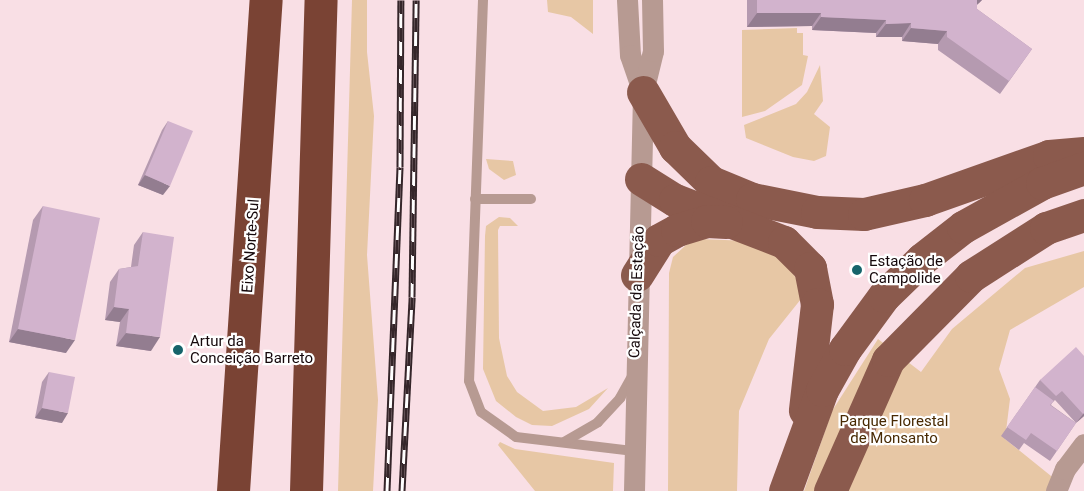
<!DOCTYPE html>
<html>
<head>
<meta charset="utf-8">
<style>
	body { margin:0 }
	#map { position:relative; width:1084px; height:491px; overflow:hidden; background:#f9dfe5; font-family:Roboto,sans-serif }
	div>[style] { position:absolute }
	[style*='--x'] { left:calc(var(--x)*1px); top:calc(var(--y)*1px); width:calc(var(--w)*1px); rotate:calc(var(--a)*1deg) }
	.green>* { inset:0; background:#e7c7a5 }
	.lane>* { height:10px; margin:-5px; padding:0 5px; transform-origin:5px; border-radius:5px; background:#b79a92 }
	.street>* { height:21px; margin:-10.5px; padding:0 10.5px; transform-origin:10.5px; border-radius:10.5px; background:#b79a92 }
	.primary>* { height:33px; margin:-16.5px; padding:0 16.5px; transform-origin:16.5px; border-radius:16.5px; background:#8b5a4d }
	.highway>* { height:33px; margin:-16.5px; padding:0 16.5px; transform-origin:16.5px; border-radius:16.5px; background:#7a4334 }
	.rail>* { height:7px; margin-top:-3.5px; transform-origin:0; background:repeating-linear-gradient(90deg,#fff 0 14px,#35262a 0 28px); box-sizing:border-box; border-block:2px solid #35262a }
	.wall>* { inset:0; background:#b59ab0 }
	.shaded-wall>* { inset:0; background:#937d90 }
	.building>* { inset:0; background:#d2b3cd }
	.dots>* { width:16px; height:16px; translate:-50% -50%; box-sizing:border-box; border:3px solid #fff; border-radius:50% }
	span { translate:-50% -50%; white-space:nowrap; text-align:center; line-height:1.15; -webkit-text-stroke:4.5px #fff; paint-order:stroke }
	.street-label { font-size:15px; color:#15080b }
	.poi-label { font-size:15px; color:#15080b }
	.left { translate:0 -50%; text-align:left }
	.park-label { font-size:15px; color:#482a03 }
</style>
</head>
<body>
<div id="map">
	<div class="green">
		<div style="clip-path:polygon(352px 0,367px 0,367px 52px,374px 116px,367px 255px,378px 400px,373px 491px,338px 491px)"></div>
		<div style="clip-path:polygon(547px 0,593px 0,593px 34px,571px 17px,548px 12px)"></div>
		<div style="clip-path:polygon(797px 28px,797px 33px,803px 33px,803px 55px,808px 56px,802px 85px,765px 111px,742px 117px,742px 30px)"></div>
		<div style="clip-path:polygon(820px 65px,823px 101px,814px 114px,830px 127px,826px 156px,814px 161px,793px 157px,746px 138px,744px 125px,796px 104px,807px 92px)"></div>
		<div style="clip-path:polygon(486px 159px,513px 161px,516px 175px,504px 180px,489px 169px)"></div>
		<div style="clip-path:polygon(499px 217px,510px 218px,518px 226px,500px 226px,498px 230px,499px 338px,507px 376px,517px 392px,543px 411px,576px 407px,608px 388px,589px 409px,552px 426px,532px 425px,516px 417px,496px 401px,483px 369px,485px 236px,486px 226px)"></div>
		<div style="clip-path:polygon(700px 239px,749px 241px,784px 260px,796px 278px,801px 299px,769px 339px,739px 411px,737px 491px,668px 491px,669px 273px,673px 257px,686px 245px)"></div>
		<div style="clip-path:polygon(1084px 251px,1084px 287px,1010px 330px,999px 369px,1010px 399px,1005px 439px,1056px 480px,1051px 491px,804px 491px,832px 411px,878px 339px,921px 372px,952px 329px,1025px 268px)"></div>
		<div style="clip-path:polygon(500px 442px,515px 449px,614px 463px,613px 491px,535px 491px,498px 445px)"></div>
	</div>
	<div class="lane">
		<div style="--x:483;--y:0;--w:381;--a:92.1"></div>
		<div style="--x:469;--y:381;--w:33;--a:69"></div>
		<div style="--x:481;--y:412;--w:43;--a:35.5"></div>
		<div style="--x:516;--y:437;--w:119;--a:6.8"></div>
		<div style="--x:475;--y:199;--w:56;--a:0"></div>
		<div style="--x:564;--y:442;--w:39;--a:-30"></div>
		<div style="--x:598;--y:422;--w:33;--a:-47"></div>
		<div style="--x:620;--y:398;--w:25;--a:-61"></div>
	</div>
	<div class="street">
		<div style="--x:627;--y:0;--w:55;--a:86.9"></div>
		<div style="--x:630;--y:55;--w:39;--a:71"></div>
		<div style="--x:634;--y:491;--w:399;--a:-88.7"></div>
		<div style="--x:643;--y:92;--w:42;--a:-76.3"></div>
		<div style="--x:653;--y:51;--w:51;--a:-91.1"></div>
		<div style="--x:1056;--y:491;--w:24;--a:-68"></div>
		<div style="--x:1065;--y:469;--w:31;--a:-53"></div>
	</div>
	<div class="primary">
		<div style="--x:643;--y:92;--w:64;--a:59.8"></div>
		<div style="--x:675;--y:147;--w:50;--a:44.2"></div>
		<div style="--x:711;--y:182;--w:44;--a:22.5"></div>
		<div style="--x:752;--y:199;--w:66;--a:11.3"></div>
		<div style="--x:817;--y:212;--w:47;--a:2.4"></div>
		<div style="--x:864;--y:214;--w:63;--a:-12.9"></div>
		<div style="--x:925;--y:200;--w:132;--a:-19.5"></div>
		<div style="--x:1049;--y:156;--w:35;--a:-5"></div>
		<div style="--x:641;--y:179;--w:40;--a:32"></div>
		<div style="--x:675;--y:200;--w:117;--a:21.1"></div>
		<div style="--x:784;--y:242;--w:37;--a:45"></div>
		<div style="--x:810;--y:268;--w:37;--a:79"></div>
		<div style="--x:817;--y:304;--w:107;--a:96.5"></div>
		<div style="--x:637;--y:275;--w:41;--a:-57.8"></div>
		<div style="--x:659;--y:240;--w:21;--a:-29"></div>
		<div style="--x:677;--y:230;--w:31;--a:-17"></div>
		<div style="--x:707;--y:221;--w:19;--a:3"></div>
		<div style="--x:785;--y:491;--w:108;--a:-69.9"></div>
		<div style="--x:822;--y:390;--w:47;--a:-60.7"></div>
		<div style="--x:845;--y:349;--w:66;--a:-53.7"></div>
		<div style="--x:884;--y:296;--w:53;--a:-44.2"></div>
		<div style="--x:922;--y:259;--w:52;--a:-38"></div>
		<div style="--x:963;--y:227;--w:90;--a:-29.1"></div>
		<div style="--x:1042;--y:183;--w:45;--a:-19.7"></div>
		<div style="--x:830;--y:491;--w:143;--a:-66.1"></div>
		<div style="--x:888;--y:360;--w:118;--a:-45.3"></div>
		<div style="--x:971;--y:276;--w:89;--a:-32.6"></div>
		<div style="--x:1046;--y:228;--w:40;--a:-18.9"></div>
	</div>
	<div class="highway">
		<div style="--x:233;--y:491;--w:492;--a:-86.2"></div>
		<div style="--x:306;--y:491;--w:491;--a:-88.3"></div>
	</div>
	<div class="rail">
		<div style="--x:387;--y:491;--w:324;--a:-87.7"></div>
		<div style="--x:400;--y:167;--w:167;--a:-89.7"></div>
		<div style="--x:402;--y:491;--w:194;--a:-87"></div>
		<div style="--x:412;--y:297;--w:297;--a:-89.2"></div>
	</div>
	<div class="wall">
		<div style="clip-path:polygon(747px 0,982px 0,977px 5px,977px 9px,1032px 49px,1000px 94px,938px 50px,938px 44px,902px 41px,902px 37px,876px 37px,876px 33px,812px 30px,812px 26px,747px 27px)"></div>
		<div style="clip-path:polygon(168px 121px,163px 195px,138px 185px,162px 130px)"></div>
		<div style="clip-path:polygon(43px 206px,66px 353px,9px 342px,33px 220px)"></div>
		<div style="clip-path:polygon(143px 232px,151px 351px,116px 346px,120px 322px,105px 320px,110px 282px,119px 269px,131px 267px,134px 245px)"></div>
		<div style="clip-path:polygon(1084px 356px,1084px 416px,1076px 423px,1055px 400px,1052px 403px,1051px 405px,1076px 423px,1050px 461px,1024px 443px,1019px 450px,1001px 436px,1040px 380px)"></div>
		<div style="clip-path:polygon(49px 372px,62px 423px,35px 418px,42px 382px)"></div>
	</div>
	<div class="shaded-wall">
		<div style="clip-path:polygon(975px 0,982px 0,979px 3px,967px 11px)"></div>
		<div style="clip-path:polygon(757px 13px,821px 13px,812px 26px,747px 27px)"></div>
		<div style="clip-path:polygon(821px 17px,886px 20px,876px 33px,812px 30px)"></div>
		<div style="clip-path:polygon(911px 23px,902px 37px,876px 37px,886px 24px)"></div>
		<div style="clip-path:polygon(911px 28px,947px 31px,938px 44px,902px 41px)"></div>
		<div style="clip-path:polygon(145px 175px,170px 186px,163px 195px,138px 185px)"></div>
		<div style="clip-path:polygon(114px 307px,129px 309px,120px 322px,105px 320px)"></div>
		<div style="clip-path:polygon(18px 329px,75px 340px,66px 353px,9px 342px)"></div>
		<div style="clip-path:polygon(126px 333px,160px 337px,151px 351px,116px 346px)"></div>
		<div style="clip-path:polygon(42px 408px,68px 413px,62px 423px,35px 418px)"></div>
		<div style="clip-path:polygon(1084px 413px,1084px 416px,1076px 423px)"></div>
	</div>
	<div class="building">
		<div style="clip-path:polygon(757px 0,977px 0,977px 9px,1032px 49px,1009px 81px,947px 37px,947px 31px,911px 28px,911px 23px,886px 24px,886px 20px,821px 17px,821px 13px,757px 13px)"></div>
		<div style="clip-path:polygon(168px 121px,193px 131px,170px 186px,145px 175px)"></div>
		<div style="clip-path:polygon(43px 206px,100px 218px,75px 340px,18px 329px)"></div>
		<div style="clip-path:polygon(143px 232px,174px 237px,160px 337px,126px 333px,129px 309px,114px 307px,119px 269px,138px 266px)"></div>
		<div style="clip-path:polygon(1076px 347px,1084px 356px,1084px 413px,1083px 414px,1062px 391px,1056px 396px,1040px 380px)"></div>
		<div style="clip-path:polygon(49px 372px,75px 377px,68px 413px,42px 408px)"></div>
		<div style="clip-path:polygon(1035px 387px,1054px 401px,1050px 405px,1076px 423px,1057px 451px,1031px 433px,1026px 440px,1007px 427px)"></div>
	</div>
	<div class="dots">
		<div style="left:857px;top:270px;background:#16646b"></div>
		<div style="left:178px;top:350px;background:#16646b"></div>
	</div>
	<div class="street-label">
		<span style="left:251px;top:246px;rotate:-86deg">Eixo Norte-Sul</span>
		<span style="left:637px;top:292px;rotate:-88deg">Calçada da Estação</span>
	</div>
	<div class="poi-label">
		<span class="left" style="left:869px;top:270px">Estação de<br>Campolide</span>
		<span class="left" style="left:190px;top:350px">Artur da<br>Conceição Barreto</span>
	</div>
	<div class="park-label">
		<span style="left:894px;top:430px">Parque Florestal<br>de Monsanto</span>
	</div>
</div>
</body>
</html>
